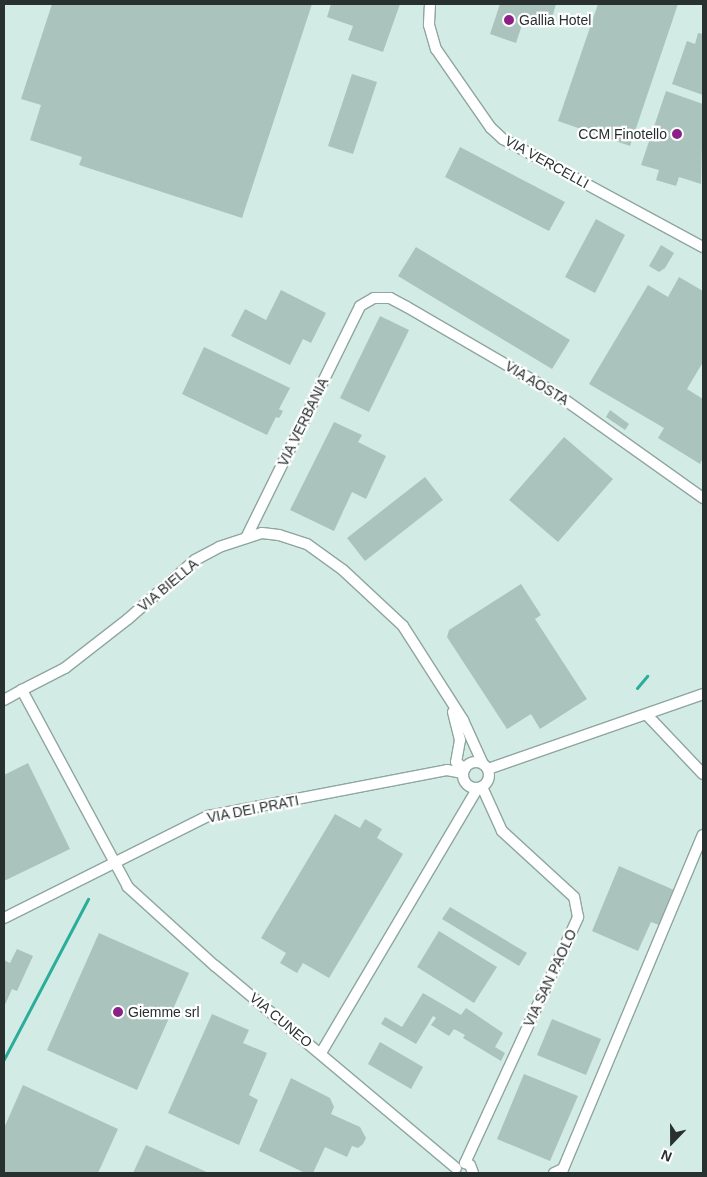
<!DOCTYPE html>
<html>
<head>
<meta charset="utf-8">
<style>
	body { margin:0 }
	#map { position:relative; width:707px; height:1177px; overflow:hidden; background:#d3ebe5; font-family:Arial,sans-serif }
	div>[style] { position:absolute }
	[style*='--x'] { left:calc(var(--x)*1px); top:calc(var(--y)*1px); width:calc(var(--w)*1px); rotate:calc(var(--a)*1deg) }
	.stream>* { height:3px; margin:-1.5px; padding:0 1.5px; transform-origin:1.5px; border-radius:1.5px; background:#2aad9a }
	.building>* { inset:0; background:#abc3bd }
	.roads { filter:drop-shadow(1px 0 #8fa6a0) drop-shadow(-1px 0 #8fa6a0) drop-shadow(0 1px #8fa6a0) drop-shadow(0 -1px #8fa6a0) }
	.minor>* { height:10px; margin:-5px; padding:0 5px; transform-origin:5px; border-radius:5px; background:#fff }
	.minor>.ring { margin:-5px; padding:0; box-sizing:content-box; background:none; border:10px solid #fff; border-radius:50% }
	.dots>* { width:14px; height:14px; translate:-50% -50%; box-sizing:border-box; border:2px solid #fff; border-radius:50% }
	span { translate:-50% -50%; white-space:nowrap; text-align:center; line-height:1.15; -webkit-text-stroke:4.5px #fff; paint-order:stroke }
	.poi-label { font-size:14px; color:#28312f }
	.left { translate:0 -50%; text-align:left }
	.right { translate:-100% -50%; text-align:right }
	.street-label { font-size:14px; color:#28312f }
	.frame { position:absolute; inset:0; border:5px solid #28312f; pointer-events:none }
	.north { position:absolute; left:647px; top:1117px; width:50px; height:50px; -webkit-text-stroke:4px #fff; paint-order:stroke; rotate:202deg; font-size:14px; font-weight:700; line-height:20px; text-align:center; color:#28312f }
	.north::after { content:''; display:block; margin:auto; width:18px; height:22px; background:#28312f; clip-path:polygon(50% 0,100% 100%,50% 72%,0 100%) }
</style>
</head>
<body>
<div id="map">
	<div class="stream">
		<div style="--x:637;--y:688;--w:16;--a:-50"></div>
		<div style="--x:4;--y:1059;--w:181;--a:-62.3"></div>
	</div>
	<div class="building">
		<div style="clip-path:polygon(52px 4px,312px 4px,242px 218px,79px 165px,82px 157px,30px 140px,41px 105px,21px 99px)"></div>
		<div style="clip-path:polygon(331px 4px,400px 4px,383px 52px,348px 40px,353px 26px,327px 17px)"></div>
		<div style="clip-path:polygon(500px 4px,556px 4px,550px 24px,525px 16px,516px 43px,490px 34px)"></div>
		<div style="clip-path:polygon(598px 4px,678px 4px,630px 146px,558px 121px)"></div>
		<div style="clip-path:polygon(698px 33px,703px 34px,703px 95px,672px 84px,687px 41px,695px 44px)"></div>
		<div style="clip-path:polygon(352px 74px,377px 82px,353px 154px,328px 146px)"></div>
		<div style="clip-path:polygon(666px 91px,703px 104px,701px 184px,679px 177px,676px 186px,656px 180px,659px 170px,641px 165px)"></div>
		<div style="clip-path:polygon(460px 147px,565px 202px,549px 231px,445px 177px)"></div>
		<div style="clip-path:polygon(596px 219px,625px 235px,595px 293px,565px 277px)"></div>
		<div style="clip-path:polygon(661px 245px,674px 253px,665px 268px,659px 272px,649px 266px)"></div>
		<div style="clip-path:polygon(416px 247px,570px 340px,552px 369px,398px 276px)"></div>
		<div style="clip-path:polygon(679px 277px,703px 291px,703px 362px,687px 389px,703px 399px,703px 458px,700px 464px,658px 438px,664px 428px,589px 384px,648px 285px,668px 297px)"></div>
		<div style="clip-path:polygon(281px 290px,326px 313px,311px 343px,303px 339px,290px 365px,231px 336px,245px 309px,266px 320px)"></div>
		<div style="clip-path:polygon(380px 316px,409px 330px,369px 412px,340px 398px)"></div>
		<div style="clip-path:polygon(204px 347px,290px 388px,279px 409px,283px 411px,281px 415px,279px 418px,276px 417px,267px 435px,182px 394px)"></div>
		<div style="clip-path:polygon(610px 410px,629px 424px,625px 430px,606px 417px)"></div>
		<div style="clip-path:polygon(334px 422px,362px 435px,358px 442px,386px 456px,366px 499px,352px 492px,334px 531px,290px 510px)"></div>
		<div style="clip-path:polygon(564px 437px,613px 479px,558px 542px,509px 500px)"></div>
		<div style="clip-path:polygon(425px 477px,443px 500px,365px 561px,347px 538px)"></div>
		<div style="clip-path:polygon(521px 584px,541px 615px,535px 619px,587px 699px,540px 729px,531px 714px,507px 729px,447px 637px,449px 630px)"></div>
		<div style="clip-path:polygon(28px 763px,70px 849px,4px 881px,4px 775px)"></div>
		<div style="clip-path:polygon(335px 814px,360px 828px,365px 819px,382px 829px,377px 838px,403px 854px,329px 978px,303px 963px,297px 973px,280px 963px,286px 953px,261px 938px)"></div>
		<div style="clip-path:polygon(619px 866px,674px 890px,659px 925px,651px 922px,638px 951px,592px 931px)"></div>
		<div style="clip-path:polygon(450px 907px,527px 953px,519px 966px,442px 919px)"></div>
		<div style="clip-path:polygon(439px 931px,497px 967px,474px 1003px,417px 967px)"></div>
		<div style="clip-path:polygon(99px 933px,189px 973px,137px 1090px,47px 1050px)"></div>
		<div style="clip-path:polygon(17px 949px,33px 956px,17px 991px,12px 989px,4px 1007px,4px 960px,10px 963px)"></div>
		<div style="clip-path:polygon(423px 993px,461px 1015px,466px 1008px,503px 1033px,495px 1047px,505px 1053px,501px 1061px,463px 1038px,465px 1035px,454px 1029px,449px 1036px,431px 1025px,436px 1018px,433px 1016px,416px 1044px,381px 1024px,385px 1017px,402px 1027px)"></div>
		<div style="clip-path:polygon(212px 1014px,249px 1030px,243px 1043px,267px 1053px,249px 1095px,258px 1100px,239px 1145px,168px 1113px)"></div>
		<div style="clip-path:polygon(552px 1019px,601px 1039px,586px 1075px,537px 1055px)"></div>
		<div style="clip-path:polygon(380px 1042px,423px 1067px,411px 1089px,368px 1064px)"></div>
		<div style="clip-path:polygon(524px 1074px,578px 1096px,550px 1161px,497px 1139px)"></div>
		<div style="clip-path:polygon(291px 1078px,330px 1098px,334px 1107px,331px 1114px,360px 1127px,366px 1138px,363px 1144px,358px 1148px,352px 1146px,347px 1157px,325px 1147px,313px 1173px,305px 1173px,259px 1151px)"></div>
		<div style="clip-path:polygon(23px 1085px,118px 1129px,98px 1173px,4px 1173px,4px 1128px)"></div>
		<div style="clip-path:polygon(146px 1145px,209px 1173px,133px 1173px)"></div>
	</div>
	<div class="roads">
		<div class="minor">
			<div style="--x:430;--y:4;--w:21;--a:93"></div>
			<div style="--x:429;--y:25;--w:25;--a:74"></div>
			<div style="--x:436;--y:49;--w:96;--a:55.2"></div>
			<div style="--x:491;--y:128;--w:16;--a:43"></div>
			<div style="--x:503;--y:139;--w:227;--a:28.4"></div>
			<div style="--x:246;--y:538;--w:258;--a:-63.8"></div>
			<div style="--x:360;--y:306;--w:16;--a:-30"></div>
			<div style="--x:374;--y:298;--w:16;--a:0"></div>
			<div style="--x:390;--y:298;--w:19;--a:28"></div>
			<div style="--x:407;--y:307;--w:175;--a:30.2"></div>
			<div style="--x:558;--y:395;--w:178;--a:35.4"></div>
			<div style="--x:4;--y:700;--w:21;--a:-29"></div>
			<div style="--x:453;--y:712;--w:29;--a:76"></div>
			<div style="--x:460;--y:740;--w:22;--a:100"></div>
			<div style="--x:456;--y:762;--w:11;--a:38"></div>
			<div style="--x:647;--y:715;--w:81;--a:46.5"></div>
			<div class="ring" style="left:463px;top:762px;width:16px;height:16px"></div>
			<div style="--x:488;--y:769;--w:228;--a:-19.2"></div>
			<div style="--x:4;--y:918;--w:228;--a:-26.6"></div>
			<div style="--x:208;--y:816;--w:243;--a:-10.9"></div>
			<div style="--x:447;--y:770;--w:16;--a:11"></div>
			<div style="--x:321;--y:1053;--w:307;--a:-59.4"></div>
			<div style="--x:465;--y:1163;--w:271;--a:-65.3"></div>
			<div style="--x:578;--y:917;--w:20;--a:-101"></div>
			<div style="--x:574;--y:897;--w:98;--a:-137.5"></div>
			<div style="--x:502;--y:831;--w:48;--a:-114.4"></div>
			<div style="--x:465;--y:1163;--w:5;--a:22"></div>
			<div style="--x:470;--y:1165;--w:9;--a:69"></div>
			<div style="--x:456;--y:1168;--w:314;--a:-140"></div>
			<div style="--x:215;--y:966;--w:118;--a:-137.8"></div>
			<div style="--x:128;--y:887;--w:224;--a:-118.3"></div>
			<div style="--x:22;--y:690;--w:48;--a:-27.1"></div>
			<div style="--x:65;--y:668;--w:80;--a:-37.9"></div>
			<div style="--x:128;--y:619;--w:89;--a:-41.4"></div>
			<div style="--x:195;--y:560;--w:27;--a:-28"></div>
			<div style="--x:219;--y:547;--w:45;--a:-18"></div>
			<div style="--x:262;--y:533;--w:17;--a:7"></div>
			<div style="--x:279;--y:535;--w:29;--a:18"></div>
			<div style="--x:307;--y:544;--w:44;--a:35.8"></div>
			<div style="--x:343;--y:570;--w:82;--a:43"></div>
			<div style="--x:403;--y:626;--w:112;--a:57.4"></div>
			<div style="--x:463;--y:720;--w:48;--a:65.6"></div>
			<div style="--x:554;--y:1173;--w:10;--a:-24"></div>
			<div style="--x:563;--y:1169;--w:362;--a:-67.3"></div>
		</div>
	</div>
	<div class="dots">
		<div style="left:509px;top:20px;background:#8b2186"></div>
		<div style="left:677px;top:134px;background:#8b2186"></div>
		<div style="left:118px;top:1012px;background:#8b2186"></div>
	</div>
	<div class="poi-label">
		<span class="left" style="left:519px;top:20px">Gallia Hotel</span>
		<span class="right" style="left:667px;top:134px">CCM Finotello</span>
		<span class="left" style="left:128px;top:1012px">Giemme srl</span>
	</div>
	<div class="street-label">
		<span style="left:547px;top:162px;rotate:29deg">VIA VERCELLI</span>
		<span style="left:537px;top:383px;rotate:31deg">VIA AOSTA</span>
		<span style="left:303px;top:422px;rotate:-64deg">VIA VERBANIA</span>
		<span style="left:168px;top:585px;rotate:-40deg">VIA BIELLA</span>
		<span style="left:253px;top:809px;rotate:-11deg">VIA DEI PRATI</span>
		<span style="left:550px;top:978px;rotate:-65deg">VIA SAN PAOLO</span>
		<span style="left:281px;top:1020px;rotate:40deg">VIA CUNEO</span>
	</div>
	<div class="frame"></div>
	<div class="north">N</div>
</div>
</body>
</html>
